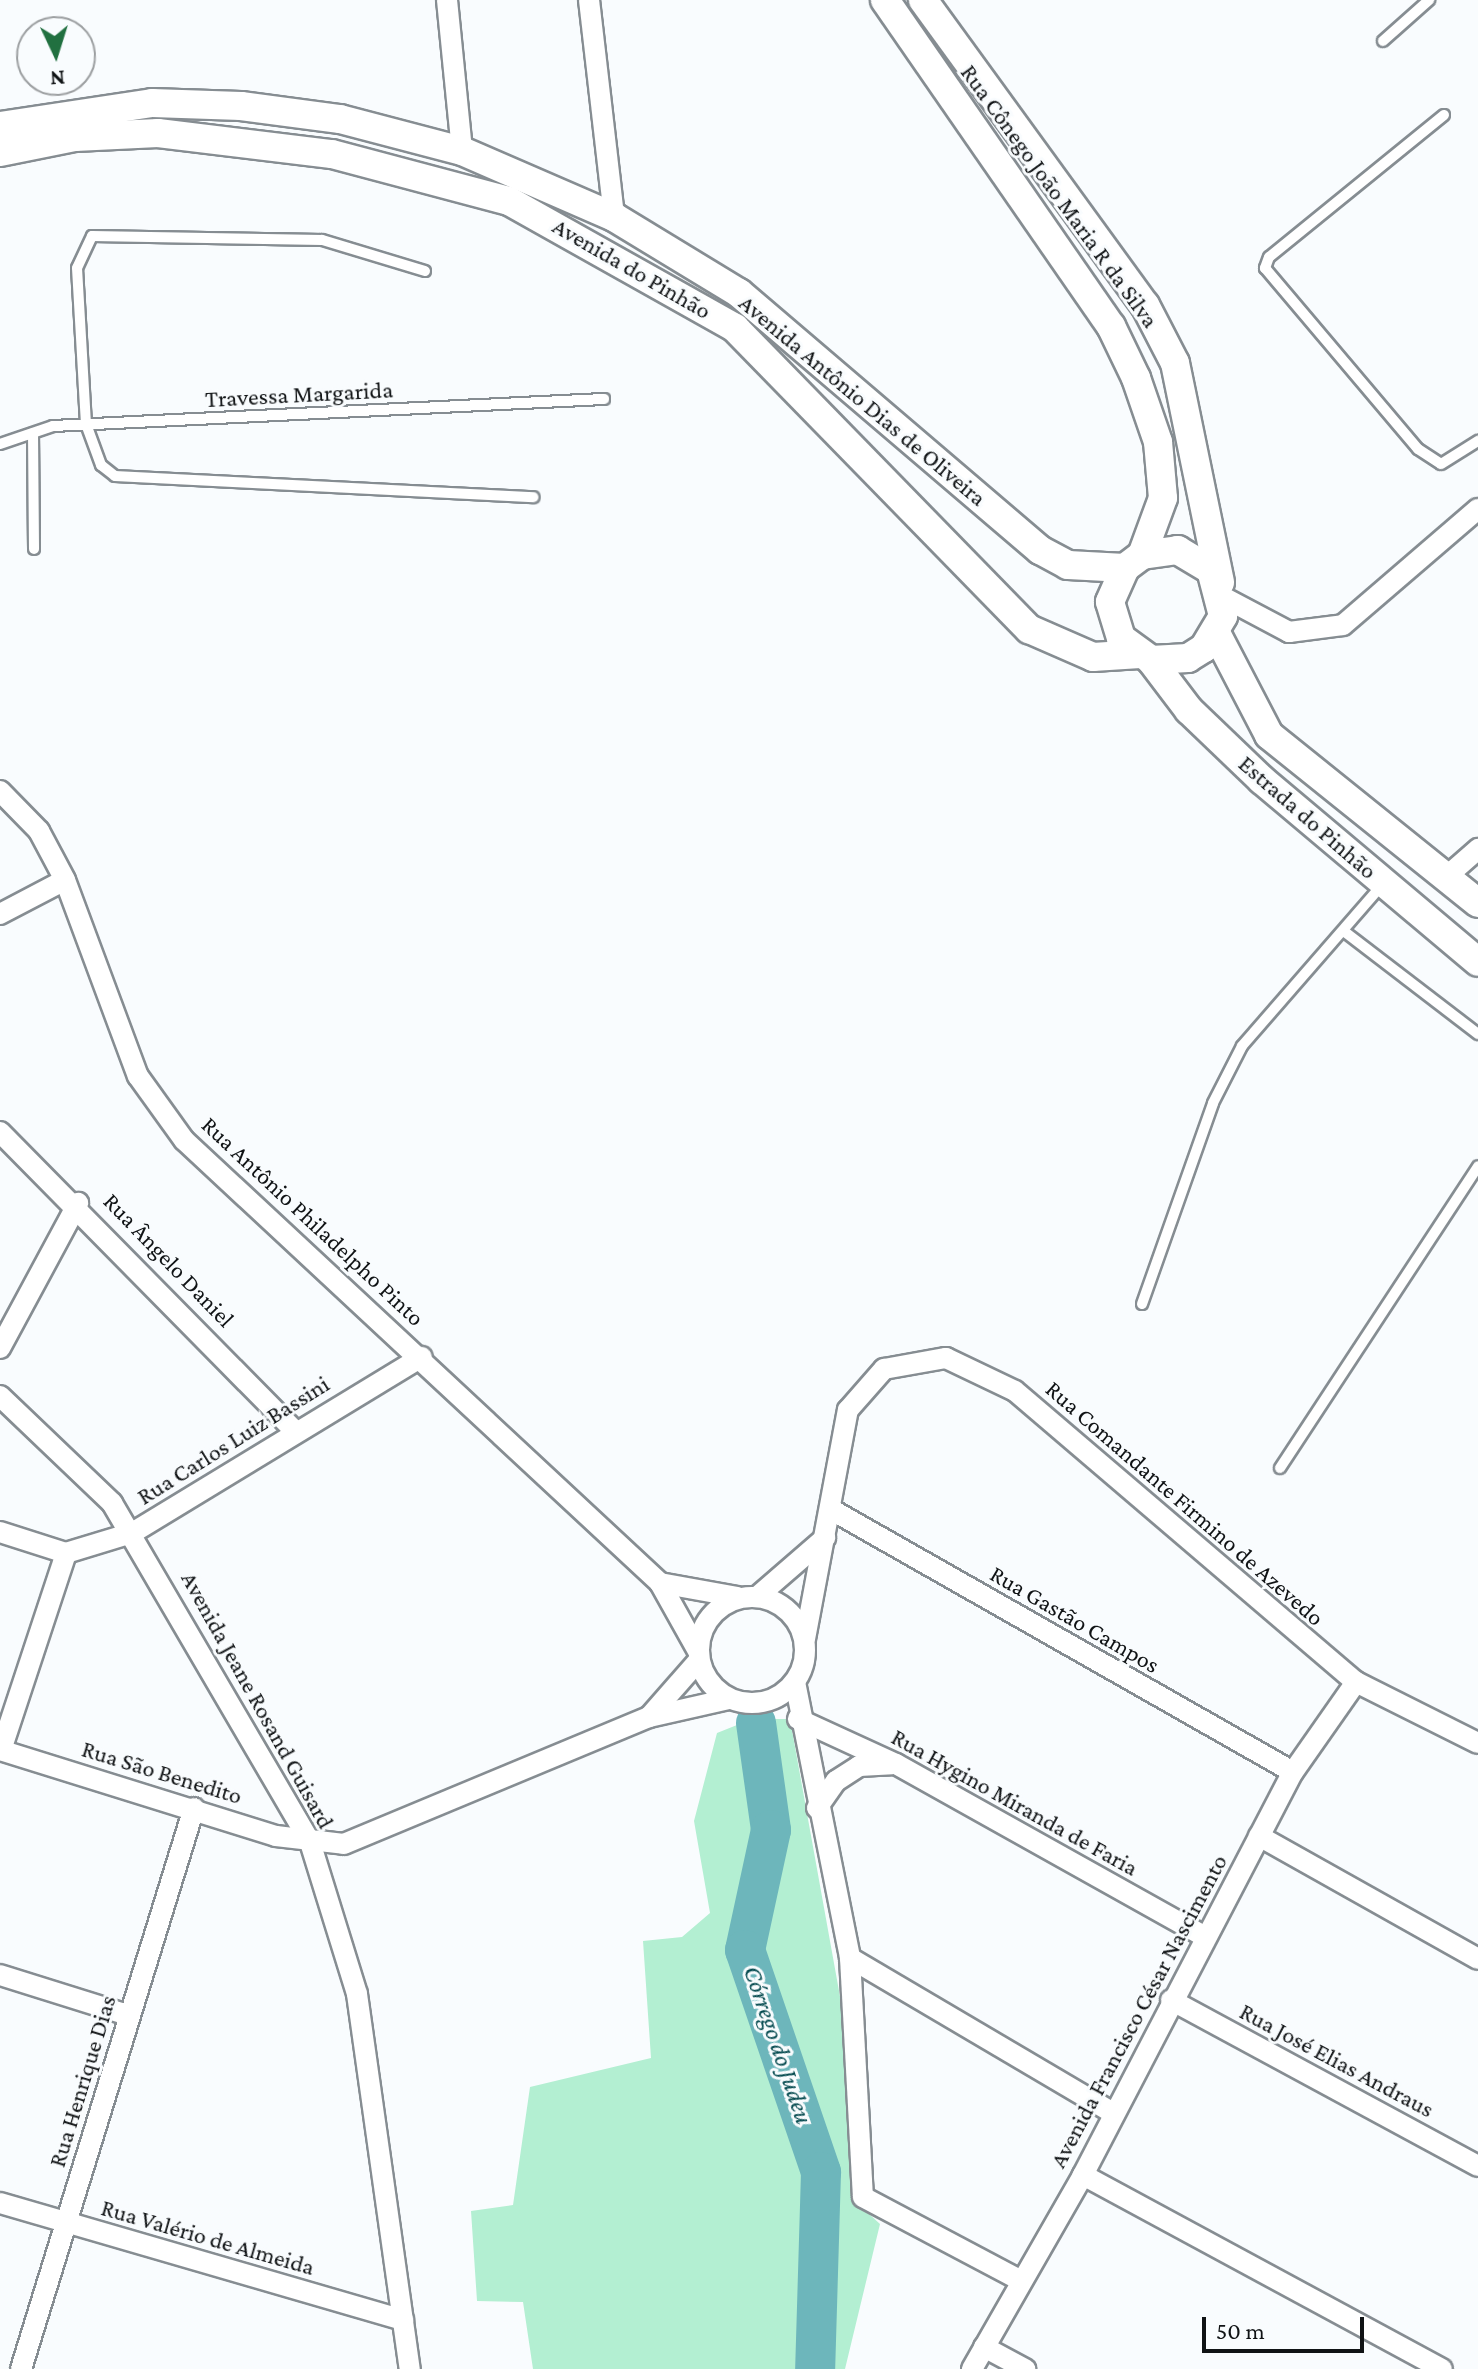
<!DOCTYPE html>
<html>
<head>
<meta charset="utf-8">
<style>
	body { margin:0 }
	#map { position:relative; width:1478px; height:2369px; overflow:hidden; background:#f9fcfe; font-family:"Crimson Pro",serif }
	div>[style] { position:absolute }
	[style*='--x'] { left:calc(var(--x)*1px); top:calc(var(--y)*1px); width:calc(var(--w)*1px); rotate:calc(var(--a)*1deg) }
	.green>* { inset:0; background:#b3efd2 }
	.river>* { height:40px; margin:-20px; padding:0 20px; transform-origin:20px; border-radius:20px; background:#6db6bb }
	.roads { filter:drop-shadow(2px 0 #868d92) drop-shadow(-2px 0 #868d92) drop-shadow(0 2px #868d92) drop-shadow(0 -2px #868d92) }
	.lane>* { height:10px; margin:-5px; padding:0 5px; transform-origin:5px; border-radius:5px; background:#fff }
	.street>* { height:20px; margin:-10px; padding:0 10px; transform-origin:10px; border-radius:10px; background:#fff }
	.street>.ring { margin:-10px; padding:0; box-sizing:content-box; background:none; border:20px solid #fff; border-radius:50% }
	.secondary>* { height:28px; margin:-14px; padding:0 14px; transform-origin:14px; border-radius:14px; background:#fff }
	span { translate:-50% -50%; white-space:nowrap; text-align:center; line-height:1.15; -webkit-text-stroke:6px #f9fcfe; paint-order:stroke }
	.street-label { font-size:24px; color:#101315 }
	.water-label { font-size:26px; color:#044a4f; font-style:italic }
	.north { position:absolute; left:16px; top:16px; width:80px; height:80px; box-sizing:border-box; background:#f9fcfe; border:2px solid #9c9fa1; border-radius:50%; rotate:176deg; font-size:22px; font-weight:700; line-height:32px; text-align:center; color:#101315 }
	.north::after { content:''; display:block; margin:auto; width:28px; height:36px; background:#217040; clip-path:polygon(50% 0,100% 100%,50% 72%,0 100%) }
	.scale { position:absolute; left:1202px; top:2317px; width:162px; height:36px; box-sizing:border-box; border:4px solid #101315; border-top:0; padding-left:10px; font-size:24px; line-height:28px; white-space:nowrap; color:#101315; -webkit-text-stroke:6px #f9fcfe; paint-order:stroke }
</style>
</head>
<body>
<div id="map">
	<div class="green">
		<div style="clip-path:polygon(752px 1719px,790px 1719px,841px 2002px,857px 2203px,880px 2224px,845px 2369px,533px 2369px,523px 2302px,477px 2301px,471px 2211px,513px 2205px,530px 2087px,651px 2058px,643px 1941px,682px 1937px,710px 1913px,694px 1821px,717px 1733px)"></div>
	</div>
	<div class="river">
		<div style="--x:756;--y:1723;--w:108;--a:82"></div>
		<div style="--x:771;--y:1830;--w:123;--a:102.2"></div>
		<div style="--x:745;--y:1950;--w:235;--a:71.1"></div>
		<div style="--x:821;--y:2172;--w:197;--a:91.7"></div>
	</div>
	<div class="roads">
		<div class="lane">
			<div style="--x:1383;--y:41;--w:62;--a:-41.7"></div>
			<div style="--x:1444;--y:115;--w:225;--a:140.9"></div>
			<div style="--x:1269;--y:257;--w:12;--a:110"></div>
			<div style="--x:1265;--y:268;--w:237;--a:49.8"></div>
			<div style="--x:1418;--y:449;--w:27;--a:33"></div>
			<div style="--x:1441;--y:464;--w:44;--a:-31.9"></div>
			<div style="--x:425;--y:271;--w:108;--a:-163.2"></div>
			<div style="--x:322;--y:240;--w:230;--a:-179"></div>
			<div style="--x:92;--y:236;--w:35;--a:115"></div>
			<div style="--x:77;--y:268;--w:156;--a:86.7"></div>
			<div style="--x:86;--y:424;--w:44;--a:69.9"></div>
			<div style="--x:101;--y:465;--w:18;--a:38"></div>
			<div style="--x:115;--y:476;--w:419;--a:2.9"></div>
			<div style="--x:33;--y:433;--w:116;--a:89.5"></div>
			<div style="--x:0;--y:444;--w:56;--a:-18.8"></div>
			<div style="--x:53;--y:426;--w:552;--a:-2.81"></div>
			<div style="--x:1345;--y:932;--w:168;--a:37.5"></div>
			<div style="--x:1142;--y:1304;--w:213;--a:-70.5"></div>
			<div style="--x:1213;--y:1103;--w:64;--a:-63"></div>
			<div style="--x:1242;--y:1046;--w:215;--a:-49"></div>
			<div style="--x:1280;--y:1468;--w:361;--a:-56.7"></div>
		</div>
		<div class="street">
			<div style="--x:447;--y:0;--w:152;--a:84.3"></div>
			<div style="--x:589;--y:0;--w:218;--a:83.4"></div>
			<div style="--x:1223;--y:597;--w:75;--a:27.9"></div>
			<div style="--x:1289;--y:632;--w:54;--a:-7.4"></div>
			<div style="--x:1343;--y:625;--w:178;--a:-40.7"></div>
			<div style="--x:0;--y:791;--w:56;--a:45.7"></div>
			<div style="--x:39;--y:831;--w:55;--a:62"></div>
			<div style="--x:65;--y:880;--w:209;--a:69.6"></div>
			<div style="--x:138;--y:1076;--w:79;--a:54.3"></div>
			<div style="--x:184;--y:1140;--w:650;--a:42.94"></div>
			<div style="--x:660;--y:1583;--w:78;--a:60.8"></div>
			<div style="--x:1446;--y:877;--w:43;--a:-41.2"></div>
			<div style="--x:0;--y:914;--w:73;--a:-27.6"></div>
			<div style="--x:0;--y:1132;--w:420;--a:45.4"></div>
			<div style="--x:0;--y:1348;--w:165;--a:-61.7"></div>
			<div style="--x:0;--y:1396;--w:155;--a:43.7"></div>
			<div style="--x:112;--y:1503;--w:393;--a:59.7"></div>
			<div style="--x:310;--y:1842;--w:159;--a:72.8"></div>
			<div style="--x:357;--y:1994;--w:379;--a:82"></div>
			<div style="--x:832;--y:1510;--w:530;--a:29.61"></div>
			<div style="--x:0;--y:1532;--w:69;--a:17.7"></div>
			<div style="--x:66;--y:1553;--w:69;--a:-16.9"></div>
			<div style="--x:132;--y:1533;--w:339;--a:-31.3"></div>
			<div style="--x:660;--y:1583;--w:79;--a:10.2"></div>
			<div style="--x:758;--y:1596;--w:89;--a:-40.9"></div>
			<div class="ring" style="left:699px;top:1597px;width:86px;height:86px"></div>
			<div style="--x:805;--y:1639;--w:233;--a:-79.4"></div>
			<div style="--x:848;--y:1410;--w:55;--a:-48.7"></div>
			<div style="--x:884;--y:1369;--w:63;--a:-10.1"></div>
			<div style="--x:946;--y:1358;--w:76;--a:25.6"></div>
			<div style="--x:1015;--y:1391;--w:448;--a:40.5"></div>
			<div style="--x:1356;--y:1682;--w:136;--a:26.6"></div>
			<div style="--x:795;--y:1682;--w:281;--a:78.7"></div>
			<div style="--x:850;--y:1958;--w:239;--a:86.9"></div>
			<div style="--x:863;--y:2197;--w:178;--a:27.9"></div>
			<div style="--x:649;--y:1717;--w:76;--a:-48.7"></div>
			<div style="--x:798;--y:1719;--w:108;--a:24.7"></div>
			<div style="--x:896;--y:1764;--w:353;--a:29.2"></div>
			<div style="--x:0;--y:1750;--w:289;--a:17.3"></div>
			<div style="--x:276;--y:1836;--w:68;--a:6.7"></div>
			<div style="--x:344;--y:1844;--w:330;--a:-22.6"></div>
			<div style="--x:649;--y:1717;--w:82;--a:-12.7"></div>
			<div style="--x:1;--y:1750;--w:207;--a:-71.7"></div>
			<div style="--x:817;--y:1808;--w:33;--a:-55"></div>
			<div style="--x:836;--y:1781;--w:27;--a:-33"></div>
			<div style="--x:859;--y:1766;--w:33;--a:-3"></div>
			<div style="--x:1259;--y:1836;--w:251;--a:29.3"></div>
			<div style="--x:850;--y:1958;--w:303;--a:30.5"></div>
			<div style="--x:0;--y:1975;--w:134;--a:17.4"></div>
			<div style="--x:1171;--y:2000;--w:349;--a:28.4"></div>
			<div style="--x:1083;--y:2175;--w:408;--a:28.4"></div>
			<div style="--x:0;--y:2203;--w:420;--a:16.2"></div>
			<div style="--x:984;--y:2347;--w:47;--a:28.2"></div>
			<div style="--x:21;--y:2369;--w:587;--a:-72.86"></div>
			<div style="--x:972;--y:2369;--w:224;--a:-60.2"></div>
			<div style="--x:1083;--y:2175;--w:454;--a:-62.5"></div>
			<div style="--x:1293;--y:1772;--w:110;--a:-55"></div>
		</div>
		<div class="secondary">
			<div style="--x:885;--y:0;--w:397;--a:55.3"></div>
			<div style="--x:1111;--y:326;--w:58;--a:64.3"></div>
			<div style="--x:1136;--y:378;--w:68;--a:71"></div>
			<div style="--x:1158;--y:442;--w:56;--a:84.9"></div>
			<div style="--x:1163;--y:498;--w:61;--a:110.2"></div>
			<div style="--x:923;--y:0;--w:377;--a:54"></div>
			<div style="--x:1145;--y:305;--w:65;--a:62.7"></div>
			<div style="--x:1175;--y:363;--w:224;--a:78.4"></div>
			<div style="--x:0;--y:126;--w:154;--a:-8.6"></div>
			<div style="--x:152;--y:103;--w:89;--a:1.9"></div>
			<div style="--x:241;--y:106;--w:100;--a:7.5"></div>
			<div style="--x:340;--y:119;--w:126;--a:14.7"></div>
			<div style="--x:462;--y:151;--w:166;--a:23.5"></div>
			<div style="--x:614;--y:217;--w:146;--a:31.3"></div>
			<div style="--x:739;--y:293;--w:396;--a:40.5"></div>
			<div style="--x:1040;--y:550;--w:32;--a:28"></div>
			<div style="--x:1068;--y:565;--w:57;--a:3"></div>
			<div style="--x:0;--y:152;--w:76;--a:-11.3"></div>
			<div style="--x:75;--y:137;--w:83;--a:-2.8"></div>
			<div style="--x:158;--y:133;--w:175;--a:6.9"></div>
			<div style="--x:332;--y:154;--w:183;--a:14.9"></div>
			<div style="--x:509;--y:201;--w:259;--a:29.3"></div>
			<div style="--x:735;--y:328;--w:421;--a:45.7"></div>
			<div style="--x:1029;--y:629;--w:70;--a:23.6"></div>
			<div style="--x:1093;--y:657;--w:47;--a:-3.7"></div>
			<div style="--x:1216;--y:633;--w:115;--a:62.5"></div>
			<div style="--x:1269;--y:735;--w:268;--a:38.8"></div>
			<div style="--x:1151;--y:660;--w:37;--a:-3"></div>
			<div style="--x:1188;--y:658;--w:19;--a:-32"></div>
			<div style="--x:1204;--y:648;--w:37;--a:-59"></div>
			<div style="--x:1223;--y:616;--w:48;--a:-104.6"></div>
			<div style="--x:1211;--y:570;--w:39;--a:-149"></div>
			<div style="--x:1178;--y:550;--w:36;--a:172"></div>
			<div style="--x:1142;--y:555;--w:21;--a:143"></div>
			<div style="--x:1125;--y:568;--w:37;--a:114"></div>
			<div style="--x:1110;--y:602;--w:38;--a:73"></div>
			<div style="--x:1121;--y:638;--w:37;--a:36"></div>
			<div style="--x:1151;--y:660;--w:63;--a:52.8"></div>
			<div style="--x:1189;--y:710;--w:101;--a:43.8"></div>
			<div style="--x:1262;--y:780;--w:282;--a:40.1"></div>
		</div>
	</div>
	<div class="street-label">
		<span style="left:1060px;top:196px;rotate:54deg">Rua Cônego João Maria R da Silva</span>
		<span style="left:632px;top:268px;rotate:30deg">Avenida do Pinhão</span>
		<span style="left:299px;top:394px;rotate:-3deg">Travessa Margarida</span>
		<span style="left:863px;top:400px;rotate:40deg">Avenida Antônio Dias de Oliveira</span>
		<span style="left:1308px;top:817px;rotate:41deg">Estrada do Pinhão</span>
		<span style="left:313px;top:1221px;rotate:43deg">Rua Antônio Philadelpho Pinto</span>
		<span style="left:169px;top:1260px;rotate:46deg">Rua Ângelo Daniel</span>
		<span style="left:233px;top:1440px;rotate:-32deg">Rua Carlos Luiz Bassini</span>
		<span style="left:1185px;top:1503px;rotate:41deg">Rua Comandante Firmino de Azevedo</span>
		<span style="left:1075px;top:1619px;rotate:30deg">Rua Gastão Campos</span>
		<span style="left:258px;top:1700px;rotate:61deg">Avenida Jeane Rosand Guisard</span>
		<span style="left:162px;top:1772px;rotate:17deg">Rua São Benedito</span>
		<span style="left:1015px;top:1802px;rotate:29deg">Rua Hygino Miranda de Faria</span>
		<span style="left:1138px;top:2011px;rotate:-62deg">Avenida Francisco César Nascimento</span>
		<span style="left:1337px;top:2060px;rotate:28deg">Rua José Elias Andraus</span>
		<span style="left:82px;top:2081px;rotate:-73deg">Rua Henrique Dias</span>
		<span style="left:208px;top:2237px;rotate:16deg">Rua Valério de Almeida</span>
	</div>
	<div class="water-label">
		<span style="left:778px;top:2045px;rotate:71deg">Córrego do Judeu</span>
	</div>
	<div class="north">N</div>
	<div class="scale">50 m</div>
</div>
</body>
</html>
